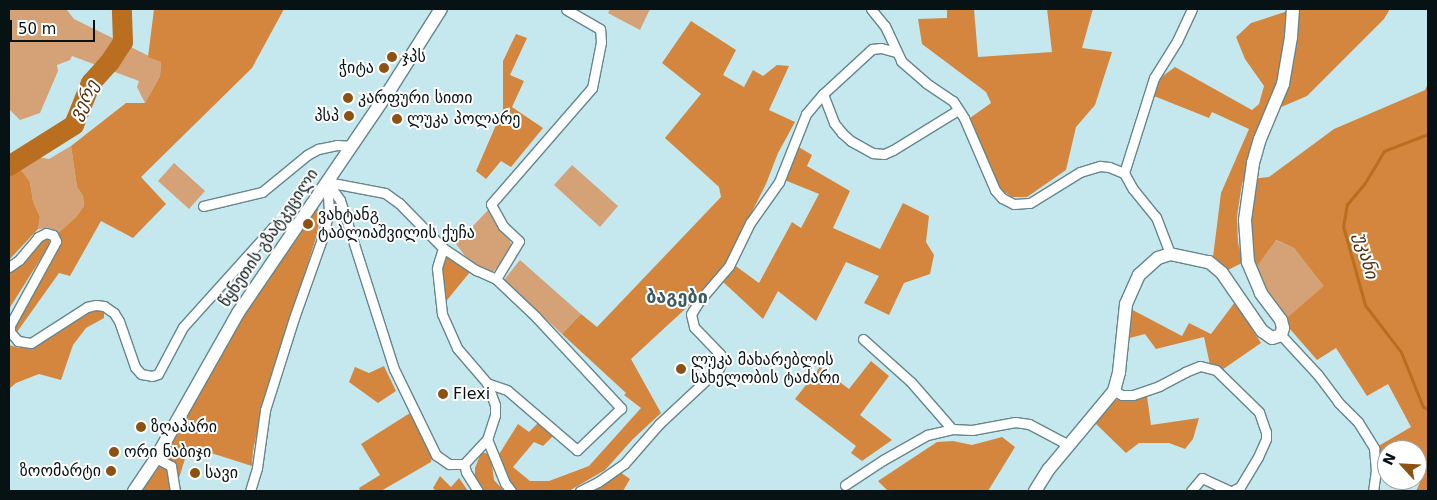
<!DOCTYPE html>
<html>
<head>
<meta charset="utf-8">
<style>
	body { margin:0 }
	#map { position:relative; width:1437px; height:500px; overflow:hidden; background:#c5e8ee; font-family:"DejaVu Sans","Noto Sans Georgian",sans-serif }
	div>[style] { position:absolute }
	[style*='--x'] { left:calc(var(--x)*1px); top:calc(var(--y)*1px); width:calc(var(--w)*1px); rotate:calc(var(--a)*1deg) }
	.green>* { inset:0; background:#d5a176 }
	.forest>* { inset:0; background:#d4863e }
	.stream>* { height:3px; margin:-1.5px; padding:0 1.5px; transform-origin:1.5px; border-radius:1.5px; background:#b96e20 }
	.river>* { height:20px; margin:-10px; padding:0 10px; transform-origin:10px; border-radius:10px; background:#b96e20 }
	.roads { filter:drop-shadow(1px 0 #65868c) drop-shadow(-1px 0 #65868c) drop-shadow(0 1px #65868c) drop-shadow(0 -1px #65868c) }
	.street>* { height:9px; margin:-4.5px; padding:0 4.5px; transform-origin:4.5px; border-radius:4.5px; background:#fff }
	.secondary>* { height:12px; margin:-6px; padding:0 6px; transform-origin:6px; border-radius:6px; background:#fff }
	.dots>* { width:14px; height:14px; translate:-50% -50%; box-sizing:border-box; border:2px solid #fff; border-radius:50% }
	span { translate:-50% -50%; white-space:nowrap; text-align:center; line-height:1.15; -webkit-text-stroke:4px #fff; paint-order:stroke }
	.poi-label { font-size:16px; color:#061214 }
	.left { translate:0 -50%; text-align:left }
	.right { translate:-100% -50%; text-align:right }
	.street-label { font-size:16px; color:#061214 }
	.water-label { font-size:18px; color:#4f2f11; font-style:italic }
	.neighbourhood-label { font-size:18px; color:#3c5b61; font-weight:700 }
	.frame { position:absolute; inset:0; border:10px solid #061214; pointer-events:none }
	.north { position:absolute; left:1377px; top:440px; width:50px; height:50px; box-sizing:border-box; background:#fff; border:1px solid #9ba0a1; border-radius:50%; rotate:295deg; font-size:14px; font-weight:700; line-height:20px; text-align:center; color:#061214 }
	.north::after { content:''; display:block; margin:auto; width:18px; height:22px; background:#8d5111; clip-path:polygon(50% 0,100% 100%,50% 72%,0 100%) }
	.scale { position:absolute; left:10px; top:20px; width:85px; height:22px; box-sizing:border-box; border:2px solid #061214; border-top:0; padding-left:6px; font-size:15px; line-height:18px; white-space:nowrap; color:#061214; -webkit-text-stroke:4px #fff; paint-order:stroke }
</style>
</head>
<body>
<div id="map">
	<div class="green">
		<div style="clip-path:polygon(9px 9px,66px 9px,74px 19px,161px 62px,160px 76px,145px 103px,137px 87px,139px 81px,72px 56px,70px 60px,57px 65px,58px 71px,40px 113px,20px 120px,9px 109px)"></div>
		<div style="clip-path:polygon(610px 9px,650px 9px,640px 30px,608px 13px)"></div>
		<div style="clip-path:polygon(71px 146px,77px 187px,83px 196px,84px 206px,76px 217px,56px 235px,50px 228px,38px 229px,40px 217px,33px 201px,30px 182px,19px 167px,9px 171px,32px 156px,49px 159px)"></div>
		<div style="clip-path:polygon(174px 163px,205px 191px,189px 209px,158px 181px)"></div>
		<div style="clip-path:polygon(572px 165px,618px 206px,600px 227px,554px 185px)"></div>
		<div style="clip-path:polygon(490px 208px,509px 237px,512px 248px,508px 256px,492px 273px,475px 269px,456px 244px)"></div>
		<div style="clip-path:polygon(1275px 240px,1294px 248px,1325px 286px,1283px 321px,1255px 269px)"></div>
		<div style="clip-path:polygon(520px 260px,581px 314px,562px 334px,504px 280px)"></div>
	</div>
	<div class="forest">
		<div style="clip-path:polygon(154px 9px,284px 9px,252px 68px,141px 177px,166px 204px,133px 238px,101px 221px,70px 276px,59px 273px,17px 332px,13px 330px,12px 326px,56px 235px,76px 217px,84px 206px,83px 196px,77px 187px,71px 146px,126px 103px,145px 103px,160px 76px,161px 62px,148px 57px)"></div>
		<div style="clip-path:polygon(947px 9px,974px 9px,978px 57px,1052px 52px,1047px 9px,1093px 9px,1082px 48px,1112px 52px,1095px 105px,1076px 127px,1066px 170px,1027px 197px,1012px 197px,1003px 191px,991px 173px,970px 118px,991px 103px,986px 92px,922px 44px,918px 19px,947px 18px)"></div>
		<div style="clip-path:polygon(1297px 9px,1390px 9px,1384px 19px,1307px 96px,1279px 108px)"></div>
		<div style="clip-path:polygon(1288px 11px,1289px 29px,1278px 90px,1242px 184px,1237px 216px,1238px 243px,1244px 262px,1226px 271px,1213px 257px,1221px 193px,1249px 129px,1212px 112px,1209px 118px,1149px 94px,1156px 81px,1175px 67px,1252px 110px,1259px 104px,1264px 86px,1245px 59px,1236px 37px,1251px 23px)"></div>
		<div style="clip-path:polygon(691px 21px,736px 50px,723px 75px,744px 87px,753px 70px,763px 76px,777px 65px,789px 66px,769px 110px,795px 122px,778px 153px,766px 184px,727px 261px,696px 299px,631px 359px,661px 413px,633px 439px,605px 470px,569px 491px,517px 491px,506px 479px,498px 456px,518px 424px,529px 432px,542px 419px,555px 434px,543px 446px,534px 442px,513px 467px,530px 481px,549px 481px,589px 466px,641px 408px,624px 395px,626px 393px,562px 334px,581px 314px,597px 327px,721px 197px,719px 187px,665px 138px,701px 94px,662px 63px)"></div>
		<div style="clip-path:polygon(516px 34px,527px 38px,510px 75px,524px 81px,512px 107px,543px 128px,511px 167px,501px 161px,486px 179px,476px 171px,503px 109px,503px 61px)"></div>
		<div style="clip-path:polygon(1428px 84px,1428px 491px,1416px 491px,1425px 472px,1417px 471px,1417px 450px,1387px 450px,1387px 467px,1380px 466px,1375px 448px,1411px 427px,1388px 384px,1367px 396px,1336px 348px,1317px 360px,1283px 321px,1324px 286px,1294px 248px,1276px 240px,1255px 269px,1248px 246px,1251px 179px,1269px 177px,1334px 129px,1425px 90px)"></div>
		<div style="clip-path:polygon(797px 146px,812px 155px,807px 166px,850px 191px,833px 228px,880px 249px,903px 203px,929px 216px,926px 242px,934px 255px,930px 274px,904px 283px,889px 315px,864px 303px,879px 276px,846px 262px,816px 321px,778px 291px,763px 319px,721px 280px,733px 264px,759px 283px,792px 222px,801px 228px,819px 194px,782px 179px)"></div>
		<div style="clip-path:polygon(19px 167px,30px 182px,33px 201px,40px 217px,38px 229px,9px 260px,9px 171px)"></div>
		<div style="clip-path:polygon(316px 206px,321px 214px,316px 238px,264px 401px,253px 451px,252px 466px,189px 446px,175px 491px,140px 491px,166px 455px,250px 303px)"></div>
		<div style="clip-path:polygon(46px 236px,50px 240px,48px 247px,9px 309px,9px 269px,42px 237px)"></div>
		<div style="clip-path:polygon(452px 249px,470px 272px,443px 305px,441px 264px)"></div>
		<div style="clip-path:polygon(1235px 302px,1261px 343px,1219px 372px,1210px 365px,1204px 337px,1156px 349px,1145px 334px,1122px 340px,1127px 307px,1182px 336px,1189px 323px,1211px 334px)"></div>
		<div style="clip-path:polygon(90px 310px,101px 311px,104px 313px,104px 318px,86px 328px,73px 345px,61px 380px,39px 374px,16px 383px,9px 389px,9px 345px,19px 348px,29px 346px)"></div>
		<div style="clip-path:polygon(871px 361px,889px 376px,860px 415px,892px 440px,862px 461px,851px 453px,856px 446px,795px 399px,820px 367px,849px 389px)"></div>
		<div style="clip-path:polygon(384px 366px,396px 391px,378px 403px,349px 382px,355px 367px,369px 373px)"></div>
		<div style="clip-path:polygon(1147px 396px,1151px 425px,1199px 418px,1193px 439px,1185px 449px,1169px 443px,1139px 443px,1126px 453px,1094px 422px,1113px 401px,1121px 398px)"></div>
		<div style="clip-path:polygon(410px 413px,432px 456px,431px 462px,381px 491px,360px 491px,359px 488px,380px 475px,361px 444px)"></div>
		<div style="clip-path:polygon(1002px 437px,1015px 447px,988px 491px,888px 491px,878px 481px,937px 442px,953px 441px,972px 445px)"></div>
		<div style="clip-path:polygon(481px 453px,486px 453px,491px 457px,494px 480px,504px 491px,484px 491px,481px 487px,475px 476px,475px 468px)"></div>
		<div style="clip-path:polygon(617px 470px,630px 479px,623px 491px,587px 491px)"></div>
		<div style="clip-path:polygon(440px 476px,451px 487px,459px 478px,468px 491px,436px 491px,433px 488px)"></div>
	</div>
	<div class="stream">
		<div style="--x:1428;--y:134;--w:47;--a:158.9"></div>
		<div style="--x:1384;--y:151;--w:39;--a:121"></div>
		<div style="--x:1364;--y:184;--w:26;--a:130"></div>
		<div style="--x:1347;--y:204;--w:22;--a:100"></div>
		<div style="--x:1343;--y:226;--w:82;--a:74.4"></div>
		<div style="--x:1365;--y:305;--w:59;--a:52.5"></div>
		<div style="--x:1401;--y:352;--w:59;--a:68.2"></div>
		<div style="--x:1423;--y:407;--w:5;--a:22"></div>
	</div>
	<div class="river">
		<div style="--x:9;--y:166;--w:77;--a:-32.2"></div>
		<div style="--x:74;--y:125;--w:45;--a:-68"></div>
		<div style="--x:91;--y:83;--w:28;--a:-48"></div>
		<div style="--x:110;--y:62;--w:24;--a:-57"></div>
		<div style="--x:123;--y:42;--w:33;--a:-92"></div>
	</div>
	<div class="roads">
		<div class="street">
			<div style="--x:871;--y:9;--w:22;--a:51"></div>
			<div style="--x:885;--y:26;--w:38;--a:65"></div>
			<div style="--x:901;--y:61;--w:33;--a:41"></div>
			<div style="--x:926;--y:83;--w:32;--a:34"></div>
			<div style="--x:953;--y:101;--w:20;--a:57"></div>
			<div style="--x:964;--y:118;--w:78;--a:66.7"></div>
			<div style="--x:995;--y:190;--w:11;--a:49"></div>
			<div style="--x:1002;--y:198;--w:13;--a:27"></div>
			<div style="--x:1014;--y:204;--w:16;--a:-4"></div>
			<div style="--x:1030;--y:203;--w:59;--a:-31.8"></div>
			<div style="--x:1080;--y:172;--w:21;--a:-17"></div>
			<div style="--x:1100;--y:166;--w:9;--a:6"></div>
			<div style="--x:1109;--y:167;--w:16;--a:22"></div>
			<div style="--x:1124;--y:173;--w:18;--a:61"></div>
			<div style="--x:1133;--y:189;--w:36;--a:51"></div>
			<div style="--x:1156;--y:217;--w:40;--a:69"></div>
			<div style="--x:823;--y:94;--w:31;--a:69"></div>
			<div style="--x:834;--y:123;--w:13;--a:51"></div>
			<div style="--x:842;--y:133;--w:12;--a:42"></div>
			<div style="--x:851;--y:141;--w:25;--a:29"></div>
			<div style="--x:873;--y:153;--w:11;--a:5"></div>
			<div style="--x:884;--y:154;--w:10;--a:-24"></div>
			<div style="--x:893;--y:150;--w:76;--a:-31.6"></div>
			<div style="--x:1124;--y:173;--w:100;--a:-72.5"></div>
			<div style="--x:1154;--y:78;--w:44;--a:-58.1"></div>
			<div style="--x:1177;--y:41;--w:35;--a:-65"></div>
			<div style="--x:327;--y:182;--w:59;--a:10.7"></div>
			<div style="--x:385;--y:193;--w:17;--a:36"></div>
			<div style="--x:399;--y:203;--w:63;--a:45.6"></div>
			<div style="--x:443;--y:248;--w:40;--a:34"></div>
			<div style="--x:476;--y:270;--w:22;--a:24"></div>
			<div style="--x:496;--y:279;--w:55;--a:43.5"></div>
			<div style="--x:536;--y:317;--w:125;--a:47"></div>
			<div style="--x:621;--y:408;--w:61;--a:136.3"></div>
			<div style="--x:577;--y:450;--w:92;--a:-139.4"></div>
			<div style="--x:507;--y:390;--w:21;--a:-161"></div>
			<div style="--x:327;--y:182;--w:22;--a:54"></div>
			<div style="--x:340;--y:200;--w:177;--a:72.3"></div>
			<div style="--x:394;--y:369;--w:96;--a:64"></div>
			<div style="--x:436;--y:455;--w:16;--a:35"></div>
			<div style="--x:449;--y:464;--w:15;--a:0"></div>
			<div style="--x:464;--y:464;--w:34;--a:-47"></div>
			<div style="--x:203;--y:206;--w:61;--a:-13.3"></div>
			<div style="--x:262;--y:192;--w:58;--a:-39.4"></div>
			<div style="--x:307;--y:155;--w:13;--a:-29"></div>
			<div style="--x:318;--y:149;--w:19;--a:-12"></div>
			<div style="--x:337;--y:145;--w:14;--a:4"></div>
			<div style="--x:443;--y:248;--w:21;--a:107"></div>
			<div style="--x:437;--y:268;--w:46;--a:83.8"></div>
			<div style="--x:442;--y:314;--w:37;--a:66"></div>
			<div style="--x:457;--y:348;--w:46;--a:49.4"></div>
			<div style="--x:487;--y:383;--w:23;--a:70"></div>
			<div style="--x:495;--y:405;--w:10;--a:90"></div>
			<div style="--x:495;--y:415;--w:25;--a:108"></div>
			<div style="--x:487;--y:439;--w:48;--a:67.8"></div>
			<div style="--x:505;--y:483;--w:10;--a:53"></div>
			<div style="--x:9;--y:267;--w:12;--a:-35"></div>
			<div style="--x:19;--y:260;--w:30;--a:-50"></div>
			<div style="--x:38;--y:237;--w:9;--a:-27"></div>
			<div style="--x:46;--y:233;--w:7;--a:16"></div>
			<div style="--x:53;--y:235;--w:7;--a:63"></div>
			<div style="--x:56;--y:241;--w:4;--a:117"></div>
			<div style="--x:54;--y:245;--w:91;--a:118.8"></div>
			<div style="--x:10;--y:325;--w:7;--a:90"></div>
			<div style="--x:10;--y:332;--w:12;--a:48"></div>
			<div style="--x:18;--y:341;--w:13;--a:9"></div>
			<div style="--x:31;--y:343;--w:67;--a:-32.7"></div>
			<div style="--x:87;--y:307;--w:9;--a:-13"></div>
			<div style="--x:96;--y:305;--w:8;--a:7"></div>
			<div style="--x:104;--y:306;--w:12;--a:35"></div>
			<div style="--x:114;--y:313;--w:9;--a:58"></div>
			<div style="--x:119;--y:321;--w:49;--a:70.8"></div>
			<div style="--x:135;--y:367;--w:9;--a:49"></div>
			<div style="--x:141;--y:374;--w:11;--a:10"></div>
			<div style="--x:152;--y:376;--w:6;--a:-18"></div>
			<div style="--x:158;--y:374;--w:53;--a:-62"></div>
			<div style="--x:183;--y:327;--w:135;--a:-48"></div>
			<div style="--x:273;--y:227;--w:7;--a:-16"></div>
			<div style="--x:280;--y:225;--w:15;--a:8"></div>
			<div style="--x:496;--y:279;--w:44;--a:-58.8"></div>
			<div style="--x:519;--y:241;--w:22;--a:-137"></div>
			<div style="--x:503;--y:226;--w:25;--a:-119"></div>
			<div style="--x:491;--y:204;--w:154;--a:-49"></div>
			<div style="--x:592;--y:88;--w:47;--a:-78.9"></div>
			<div style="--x:601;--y:42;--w:13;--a:-94"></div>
			<div style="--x:600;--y:29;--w:39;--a:-150"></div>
			<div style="--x:1281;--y:335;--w:54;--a:47.2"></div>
			<div style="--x:1318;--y:375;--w:34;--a:53"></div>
			<div style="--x:1338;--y:402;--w:28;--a:45"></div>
			<div style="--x:1358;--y:422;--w:31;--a:58"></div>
			<div style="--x:1374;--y:448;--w:22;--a:85"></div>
			<div style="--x:1376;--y:470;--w:21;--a:98"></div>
			<div style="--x:863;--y:339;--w:64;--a:41.9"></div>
			<div style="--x:911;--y:382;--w:62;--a:48.9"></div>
			<div style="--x:1114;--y:391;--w:9;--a:27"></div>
			<div style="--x:1122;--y:395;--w:11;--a:0"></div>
			<div style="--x:1133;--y:395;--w:28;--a:-19"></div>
			<div style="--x:1159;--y:386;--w:30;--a:-28"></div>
			<div style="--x:1185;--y:372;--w:16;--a:-22"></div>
			<div style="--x:1200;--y:366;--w:16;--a:14"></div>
			<div style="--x:1216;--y:370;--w:60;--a:44.3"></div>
			<div style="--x:1259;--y:412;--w:21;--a:71"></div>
			<div style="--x:1266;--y:432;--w:7;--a:90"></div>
			<div style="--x:1266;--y:439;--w:20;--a:114"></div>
			<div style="--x:1258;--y:457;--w:35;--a:121"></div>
			<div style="--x:1240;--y:487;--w:9;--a:153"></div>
			<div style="--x:156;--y:458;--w:17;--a:28"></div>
			<div style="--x:171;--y:466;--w:25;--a:81"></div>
			<div style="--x:464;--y:464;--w:8;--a:76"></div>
			<div style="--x:466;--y:472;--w:22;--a:58"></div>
			<div style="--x:845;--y:485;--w:45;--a:-33.3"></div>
			<div style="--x:883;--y:460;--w:51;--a:-29.6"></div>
			<div style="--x:927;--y:435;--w:26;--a:-13"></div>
			<div style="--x:952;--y:429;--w:20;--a:3"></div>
			<div style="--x:972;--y:430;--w:44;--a:-10.5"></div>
			<div style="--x:1015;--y:422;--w:14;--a:8"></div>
			<div style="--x:1029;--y:424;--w:38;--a:28"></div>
			<div style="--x:1063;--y:442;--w:7;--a:45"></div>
			<div style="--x:250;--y:491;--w:24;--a:-73"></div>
			<div style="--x:257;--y:468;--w:59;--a:-82.1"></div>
			<div style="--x:265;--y:410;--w:96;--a:-72.5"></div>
			<div style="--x:294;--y:318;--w:84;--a:-70.5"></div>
			<div style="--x:322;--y:239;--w:29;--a:-76"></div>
			<div style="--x:329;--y:211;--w:29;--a:-94"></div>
			<div style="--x:580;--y:491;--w:20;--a:-27"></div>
			<div style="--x:598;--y:482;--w:32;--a:-35"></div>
			<div style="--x:624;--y:464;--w:53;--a:-48.8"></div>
			<div style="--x:659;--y:424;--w:82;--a:-43"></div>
			<div style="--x:719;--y:368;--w:8;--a:-67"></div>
			<div style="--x:722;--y:361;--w:7;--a:-106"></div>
			<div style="--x:720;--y:354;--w:37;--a:-134"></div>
			<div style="--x:694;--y:327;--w:13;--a:-103"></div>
			<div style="--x:691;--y:314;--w:15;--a:-58"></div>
			<div style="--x:699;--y:301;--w:46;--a:-49.4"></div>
			<div style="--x:729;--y:266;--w:48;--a:-64"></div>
			<div style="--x:750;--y:223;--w:50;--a:-54.7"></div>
			<div style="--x:779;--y:182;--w:73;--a:-68.3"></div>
			<div style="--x:806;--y:114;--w:26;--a:-50"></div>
			<div style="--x:823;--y:94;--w:67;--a:-42.6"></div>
			<div style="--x:872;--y:49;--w:9;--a:-6"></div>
			<div style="--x:881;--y:48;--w:16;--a:15"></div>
			<div style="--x:1191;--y:491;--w:17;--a:-50"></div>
			<div style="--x:1202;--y:478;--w:31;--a:25"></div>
		</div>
		<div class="secondary">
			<div style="--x:134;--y:491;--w:40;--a:-56"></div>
			<div style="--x:156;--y:458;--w:167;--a:-60.5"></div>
			<div style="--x:238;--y:313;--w:272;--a:-55.8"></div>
			<div style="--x:391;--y:88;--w:93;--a:-57.7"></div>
			<div style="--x:1035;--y:491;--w:26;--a:-58"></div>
			<div style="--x:1049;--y:469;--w:102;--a:-50.2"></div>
			<div style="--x:1114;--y:391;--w:20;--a:-75"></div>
			<div style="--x:1119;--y:372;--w:68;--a:-84.1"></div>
			<div style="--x:1126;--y:304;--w:32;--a:-66"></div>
			<div style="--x:1139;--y:275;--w:25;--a:-42"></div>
			<div style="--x:1158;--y:258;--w:13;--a:-18"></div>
			<div style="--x:1170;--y:254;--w:40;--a:12"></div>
			<div style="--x:1209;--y:262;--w:17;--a:40"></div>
			<div style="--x:1222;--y:273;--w:70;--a:55.4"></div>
			<div style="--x:1262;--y:331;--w:12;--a:35"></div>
			<div style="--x:1272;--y:338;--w:9;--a:-18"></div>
			<div style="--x:1281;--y:335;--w:7;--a:-74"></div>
			<div style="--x:1283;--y:328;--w:8;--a:-104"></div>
			<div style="--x:1281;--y:320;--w:34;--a:-127"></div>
			<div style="--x:1261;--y:293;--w:34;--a:-113"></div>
			<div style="--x:1248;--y:262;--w:42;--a:-94.1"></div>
			<div style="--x:1245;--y:220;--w:58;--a:-82"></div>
			<div style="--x:1253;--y:163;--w:25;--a:-74"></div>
			<div style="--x:1260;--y:139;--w:60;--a:-67.3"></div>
			<div style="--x:1283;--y:84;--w:48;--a:-80.3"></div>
			<div style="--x:1291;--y:37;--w:28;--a:-86"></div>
		</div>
	</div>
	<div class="dots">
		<div style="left:392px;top:57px;background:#8d5111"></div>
		<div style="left:384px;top:68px;background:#8d5111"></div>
		<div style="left:348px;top:98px;background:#8d5111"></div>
		<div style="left:349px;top:116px;background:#8d5111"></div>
		<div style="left:397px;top:119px;background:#8d5111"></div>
		<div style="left:308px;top:224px;background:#8d5111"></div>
		<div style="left:681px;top:369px;background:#8d5111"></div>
		<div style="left:443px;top:394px;background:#8d5111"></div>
		<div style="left:141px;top:427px;background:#8d5111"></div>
		<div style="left:114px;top:452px;background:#8d5111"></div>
		<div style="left:111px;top:471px;background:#8d5111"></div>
		<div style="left:195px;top:473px;background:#8d5111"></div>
	</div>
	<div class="poi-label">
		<span class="left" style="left:402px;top:57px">ჯპს</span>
		<span class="right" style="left:374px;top:68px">ჭიტა</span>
		<span class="left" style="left:358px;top:98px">კარფური სითი</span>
		<span class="right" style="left:339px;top:116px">პსპ</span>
		<span class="left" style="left:407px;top:119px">ლუკა პოლარე</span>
		<span class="left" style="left:318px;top:224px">ვახტანგ<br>ტაბლიაშვილის ქუჩა</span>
		<span class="left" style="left:691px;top:369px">ლუკა მახარებლის<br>სახელობის ტაძარი</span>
		<span class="left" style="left:453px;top:394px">Flexi</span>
		<span class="left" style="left:151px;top:427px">ზღაპარი</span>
		<span class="left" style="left:124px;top:452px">ორი ნაბიჯი</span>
		<span class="right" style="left:101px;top:471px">ზოომარტი</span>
		<span class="left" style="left:205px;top:473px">სავი</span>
	</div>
	<div class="street-label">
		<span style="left:269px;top:238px;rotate:-56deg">წყნეთის გზატკეცილი</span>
	</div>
	<div class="water-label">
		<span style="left:84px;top:100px;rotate:-63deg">ვერე</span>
		<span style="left:1366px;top:256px;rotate:75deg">უკანი</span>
	</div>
	<div class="neighbourhood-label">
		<span style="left:677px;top:297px">ბაგები</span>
	</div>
	<div class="frame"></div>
	<div class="north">N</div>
	<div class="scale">50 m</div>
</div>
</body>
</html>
